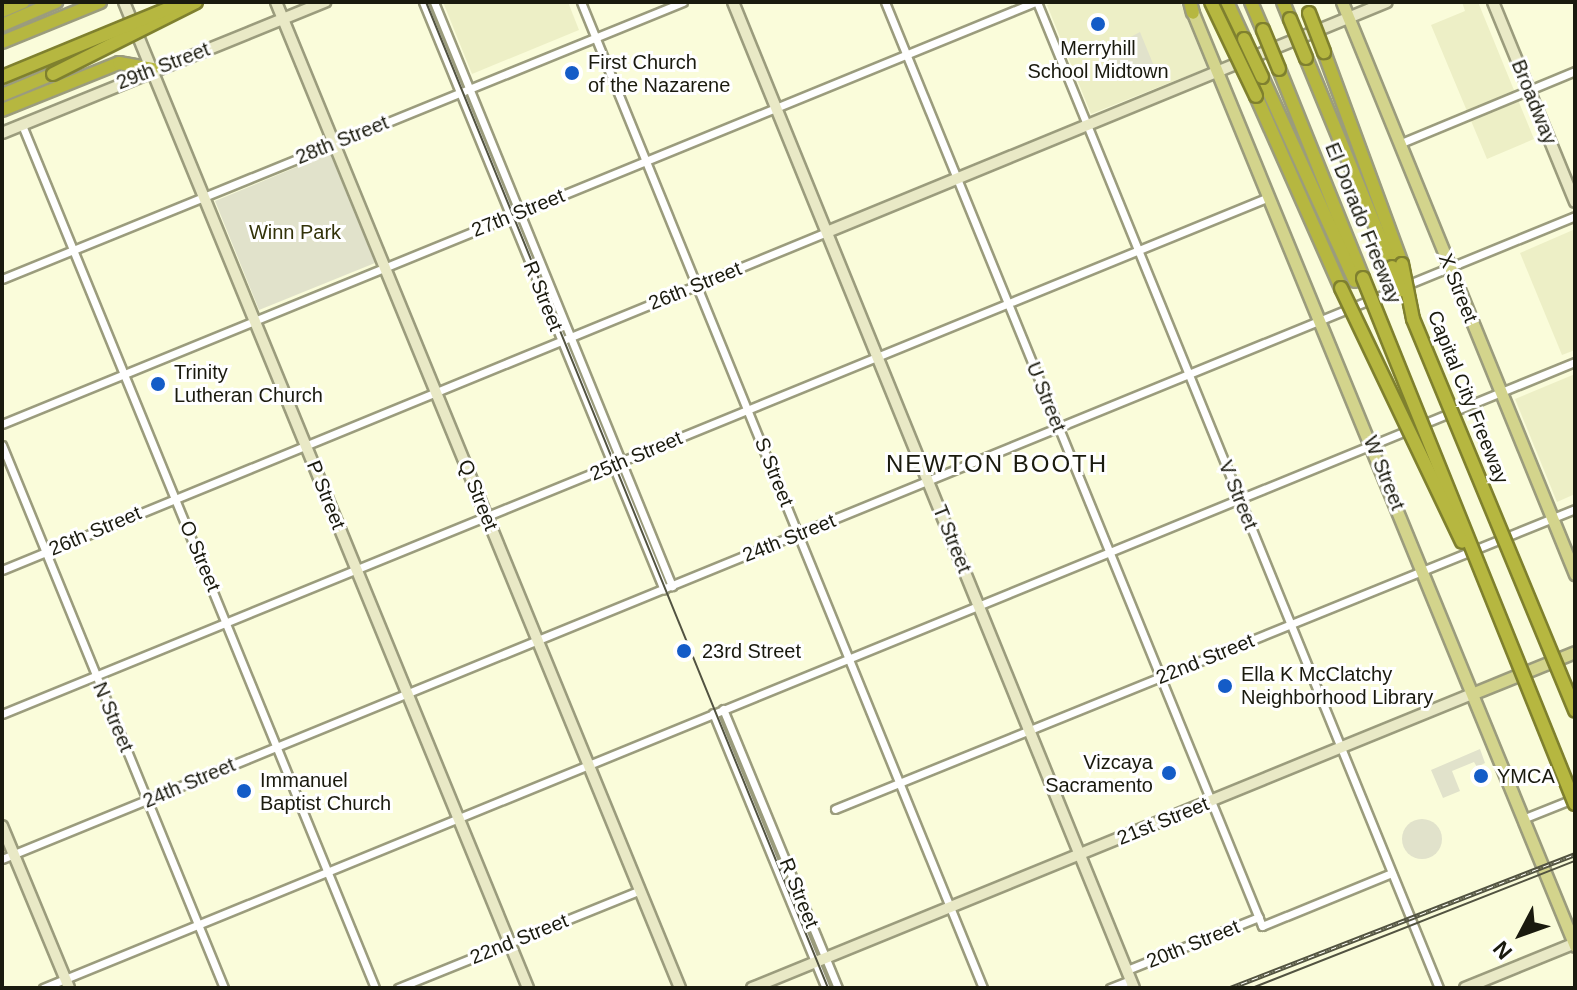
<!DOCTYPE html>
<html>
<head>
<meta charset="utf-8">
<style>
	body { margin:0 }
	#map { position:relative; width:1577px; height:990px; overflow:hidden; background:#fafcda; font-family:Arial,sans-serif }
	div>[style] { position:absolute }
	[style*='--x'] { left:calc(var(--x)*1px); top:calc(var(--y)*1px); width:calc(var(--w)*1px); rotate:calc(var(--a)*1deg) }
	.built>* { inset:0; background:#edefc6 }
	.green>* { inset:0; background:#e1e2cb }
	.round { border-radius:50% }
	.roads { filter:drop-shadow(2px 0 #9b9c7d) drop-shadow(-2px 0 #9b9c7d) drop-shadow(0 2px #9b9c7d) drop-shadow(0 -2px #9b9c7d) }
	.street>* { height:7px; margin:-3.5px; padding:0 3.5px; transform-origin:3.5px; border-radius:3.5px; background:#fff }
	.secondary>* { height:10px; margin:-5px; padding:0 5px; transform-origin:5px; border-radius:5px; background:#e9e9c6 }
	.primary>* { height:11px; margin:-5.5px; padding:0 5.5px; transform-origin:5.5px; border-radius:5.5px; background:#d3d48c }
	.highway>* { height:12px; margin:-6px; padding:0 6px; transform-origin:6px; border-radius:6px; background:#b6b740 }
	.tram>* { height:2px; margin:-1px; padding:0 1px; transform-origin:1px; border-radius:1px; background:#525341 }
	.rail>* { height:5px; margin-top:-2.5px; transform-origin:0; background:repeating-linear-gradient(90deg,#fff 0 6px,#525341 0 12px); box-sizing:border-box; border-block:2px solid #525341 }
	.bridges { filter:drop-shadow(2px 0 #7f802e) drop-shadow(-2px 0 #7f802e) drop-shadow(0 2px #7f802e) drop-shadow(0 -2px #7f802e) }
	.highway-bridge>* { height:12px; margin:-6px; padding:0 6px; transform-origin:6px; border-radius:6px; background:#b6b740 }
	.dots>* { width:22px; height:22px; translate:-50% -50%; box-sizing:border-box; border:4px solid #fff; border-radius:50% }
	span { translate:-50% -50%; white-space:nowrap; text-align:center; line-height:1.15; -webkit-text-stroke:6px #fff; paint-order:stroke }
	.poi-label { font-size:20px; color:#1a1a0e }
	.left { translate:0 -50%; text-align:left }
	.right { translate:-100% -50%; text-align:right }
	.street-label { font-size:20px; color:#1a1a0e }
	.park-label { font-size:20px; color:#333309 }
	.quarter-label { font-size:24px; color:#1a1a0e; letter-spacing:2px }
	.frame { position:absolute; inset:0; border:4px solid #1a1a0e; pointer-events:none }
	.north { position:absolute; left:1481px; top:894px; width:80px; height:80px; -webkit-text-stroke:6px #fff; paint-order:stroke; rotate:229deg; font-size:22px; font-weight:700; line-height:32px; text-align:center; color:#1a1a0e }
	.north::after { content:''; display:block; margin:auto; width:28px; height:36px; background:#1a1a0e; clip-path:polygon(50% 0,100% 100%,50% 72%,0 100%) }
</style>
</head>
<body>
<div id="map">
	<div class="built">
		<div style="clip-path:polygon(443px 2px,568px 2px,579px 30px,472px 74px)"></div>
		<div style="clip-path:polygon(1055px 2px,1180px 2px,1207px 68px,1091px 114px,1047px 5px)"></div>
		<div style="clip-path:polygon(1462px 2px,1478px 2px,1534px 139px,1487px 159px,1431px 25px,1465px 11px)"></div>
		<div style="clip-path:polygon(1573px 230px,1575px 350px,1562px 355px,1520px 253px)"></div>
		<div style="clip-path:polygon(1575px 374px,1575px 494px,1557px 502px,1515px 399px)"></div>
	</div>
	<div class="green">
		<div style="clip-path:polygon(1140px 32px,1156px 71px,1116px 80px,1104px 51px)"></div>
		<div style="clip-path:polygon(330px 153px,375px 263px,259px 310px,215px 201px)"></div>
		<div style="clip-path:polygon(1480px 749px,1485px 763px,1477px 767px,1474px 762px,1452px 771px,1460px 791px,1443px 798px,1431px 770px)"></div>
		<div class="round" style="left:1402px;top:819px;width:40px;height:40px"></div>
	</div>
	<div class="roads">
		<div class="street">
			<div style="--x:423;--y:2;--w:635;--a:67.71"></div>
			<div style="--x:434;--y:2;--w:631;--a:67.83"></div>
			<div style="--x:581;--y:2;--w:1065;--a:67.82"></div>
			<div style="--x:885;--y:2;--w:998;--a:67.8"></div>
			<div style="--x:1262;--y:926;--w:140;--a:-22.2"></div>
			<div style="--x:1037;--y:2;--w:1065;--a:67.82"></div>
			<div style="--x:22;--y:125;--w:932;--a:67.75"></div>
			<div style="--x:1399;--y:144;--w:191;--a:-22.5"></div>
			<div style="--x:2;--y:279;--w:735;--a:-22.13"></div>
			<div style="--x:2;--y:424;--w:1116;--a:-22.22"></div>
			<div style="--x:2;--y:445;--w:587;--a:67.76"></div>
			<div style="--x:2;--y:570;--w:892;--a:-22.28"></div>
			<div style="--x:723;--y:709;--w:302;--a:67.6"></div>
			<div style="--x:713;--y:713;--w:297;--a:67.7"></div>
			<div style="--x:2;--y:714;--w:1368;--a:-22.2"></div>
			<div style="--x:835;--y:809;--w:798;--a:-22.07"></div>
			<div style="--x:1525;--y:818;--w:54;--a:-21.8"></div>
			<div style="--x:2;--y:859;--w:1699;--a:-22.23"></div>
			<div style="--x:1127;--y:970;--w:142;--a:-21.9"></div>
			<div style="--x:43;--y:988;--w:1655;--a:-22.23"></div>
			<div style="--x:398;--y:988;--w:261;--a:-22"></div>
			<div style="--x:1110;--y:988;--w:22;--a:-21"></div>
		</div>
		<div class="secondary">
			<div style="--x:124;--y:2;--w:1066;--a:67.72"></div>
			<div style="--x:276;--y:2;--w:1066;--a:67.72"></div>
			<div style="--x:733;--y:2;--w:1064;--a:67.87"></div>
			<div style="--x:1493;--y:2;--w:216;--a:67.7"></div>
			<div style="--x:2;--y:133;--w:349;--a:-22.1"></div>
			<div style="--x:827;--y:232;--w:605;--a:-22.33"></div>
			<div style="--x:2;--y:826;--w:175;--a:67.5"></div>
			<div style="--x:752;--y:988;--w:780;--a:-22.22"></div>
			<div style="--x:1465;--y:988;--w:119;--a:-22.2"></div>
		</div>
		<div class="primary">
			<div style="--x:1342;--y:2;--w:618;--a:67.84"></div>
			<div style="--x:1193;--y:13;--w:1008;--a:67.73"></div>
			<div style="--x:1474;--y:693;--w:109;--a:-22.1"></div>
		</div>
		<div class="highway">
			<div style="--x:1190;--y:2;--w:11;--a:75"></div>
			<div style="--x:1227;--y:2;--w:41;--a:65.3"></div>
			<div style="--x:1251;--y:2;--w:30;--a:67"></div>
			<div style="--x:1283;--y:2;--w:18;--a:68"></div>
			<div style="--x:2;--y:11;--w:23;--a:-23"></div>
			<div style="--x:2;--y:25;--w:59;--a:-23.1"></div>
			<div style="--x:2;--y:42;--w:106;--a:-22.2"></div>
			<div style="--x:1324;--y:52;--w:226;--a:69.8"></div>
			<div style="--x:1306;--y:58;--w:226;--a:67.6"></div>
			<div style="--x:1279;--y:69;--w:225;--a:68.1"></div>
			<div style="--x:1262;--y:77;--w:224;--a:65.5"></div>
			<div style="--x:2;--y:95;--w:55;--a:-22.4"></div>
			<div style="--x:1256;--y:96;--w:210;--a:66.1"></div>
			<div style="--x:2;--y:110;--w:126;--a:-21.9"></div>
			<div style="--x:119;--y:63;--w:34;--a:10"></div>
		</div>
	</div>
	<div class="tram">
		<div style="--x:426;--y:2;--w:1065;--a:67.82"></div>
		<div style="--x:1252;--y:988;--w:347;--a:-21.5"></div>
	</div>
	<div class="rail">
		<div style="--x:1230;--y:988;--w:370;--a:-21.2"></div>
	</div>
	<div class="bridges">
		<div class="highway-bridge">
			<div style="--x:1211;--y:2;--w:104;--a:64.4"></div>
			<div style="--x:1309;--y:13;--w:42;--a:69"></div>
			<div style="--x:1290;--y:19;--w:42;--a:67.7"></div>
			<div style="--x:1263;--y:30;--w:42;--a:67.7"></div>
			<div style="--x:1244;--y:39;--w:42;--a:64.7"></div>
			<div style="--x:53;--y:74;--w:160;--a:-26.7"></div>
			<div style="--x:2;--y:77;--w:197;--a:-22.4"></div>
			<div style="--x:1402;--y:264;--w:56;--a:78.7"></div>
			<div style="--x:1413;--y:319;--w:424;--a:67.5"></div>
			<div style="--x:1392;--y:267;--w:25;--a:69"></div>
			<div style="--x:1363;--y:278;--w:567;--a:68.05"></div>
			<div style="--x:1341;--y:288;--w:281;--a:64.5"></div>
		</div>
	</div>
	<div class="dots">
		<div style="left:1098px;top:24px;background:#145cc7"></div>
		<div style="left:572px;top:73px;background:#145cc7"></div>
		<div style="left:158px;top:384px;background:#145cc7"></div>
		<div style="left:684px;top:651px;background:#145cc7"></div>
		<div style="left:1225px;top:686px;background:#145cc7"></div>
		<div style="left:1169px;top:773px;background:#145cc7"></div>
		<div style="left:1481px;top:776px;background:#145cc7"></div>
		<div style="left:244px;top:791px;background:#145cc7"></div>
	</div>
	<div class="poi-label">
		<span style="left:1098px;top:60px">Merryhill<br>School Midtown</span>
		<span class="left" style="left:588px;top:74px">First Church<br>of the Nazarene</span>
		<span class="left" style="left:174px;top:384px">Trinity<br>Lutheran Church</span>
		<span class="left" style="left:702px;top:651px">23rd Street</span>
		<span class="left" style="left:1241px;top:686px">Ella K McClatchy<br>Neighborhood Library</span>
		<span class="right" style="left:1153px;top:774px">Vizcaya<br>Sacramento</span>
		<span class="left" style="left:1497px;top:776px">YMCA</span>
		<span class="left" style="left:260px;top:792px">Immanuel<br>Baptist Church</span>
	</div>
	<div class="street-label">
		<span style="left:163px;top:66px;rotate:-21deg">29th Street</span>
		<span style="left:1534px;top:102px;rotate:68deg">Broadway</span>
		<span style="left:342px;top:140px;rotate:-22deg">28th Street</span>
		<span style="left:518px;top:213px;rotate:-22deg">27th Street</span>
		<span style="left:1363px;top:223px;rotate:68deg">El Dorado Freeway</span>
		<span style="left:695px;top:286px;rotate:-22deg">26th Street</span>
		<span style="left:1458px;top:288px;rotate:68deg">X Street</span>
		<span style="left:543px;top:296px;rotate:68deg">R Street</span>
		<span style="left:1046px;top:397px;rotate:68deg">U Street</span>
		<span style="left:1468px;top:397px;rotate:68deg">Capital City Freeway</span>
		<span style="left:636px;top:456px;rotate:-23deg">25th Street</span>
		<span style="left:774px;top:472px;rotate:68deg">S Street</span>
		<span style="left:1384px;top:473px;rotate:68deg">W Street</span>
		<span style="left:326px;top:495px;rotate:68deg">P Street</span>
		<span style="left:478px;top:495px;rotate:68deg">Q Street</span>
		<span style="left:1238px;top:495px;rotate:68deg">V Street</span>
		<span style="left:95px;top:531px;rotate:-23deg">26th Street</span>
		<span style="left:789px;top:538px;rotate:-22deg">24th Street</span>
		<span style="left:952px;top:539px;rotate:68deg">T Street</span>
		<span style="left:200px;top:556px;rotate:67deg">O Street</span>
		<span style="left:1205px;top:659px;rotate:-22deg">22nd Street</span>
		<span style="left:113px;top:717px;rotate:67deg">N Street</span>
		<span style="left:189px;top:783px;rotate:-23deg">24th Street</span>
		<span style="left:1163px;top:821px;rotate:-22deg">21st Street</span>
		<span style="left:799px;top:893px;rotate:68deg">R Street</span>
		<span style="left:519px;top:939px;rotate:-22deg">22nd Street</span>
		<span style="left:1193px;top:944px;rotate:-22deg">20th Street</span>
	</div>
	<div class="park-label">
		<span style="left:295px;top:232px">Winn Park</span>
	</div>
	<div class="quarter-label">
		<span style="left:997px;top:464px">NEWTON BOOTH</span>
	</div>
	<div class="frame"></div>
	<div class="north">N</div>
</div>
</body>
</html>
